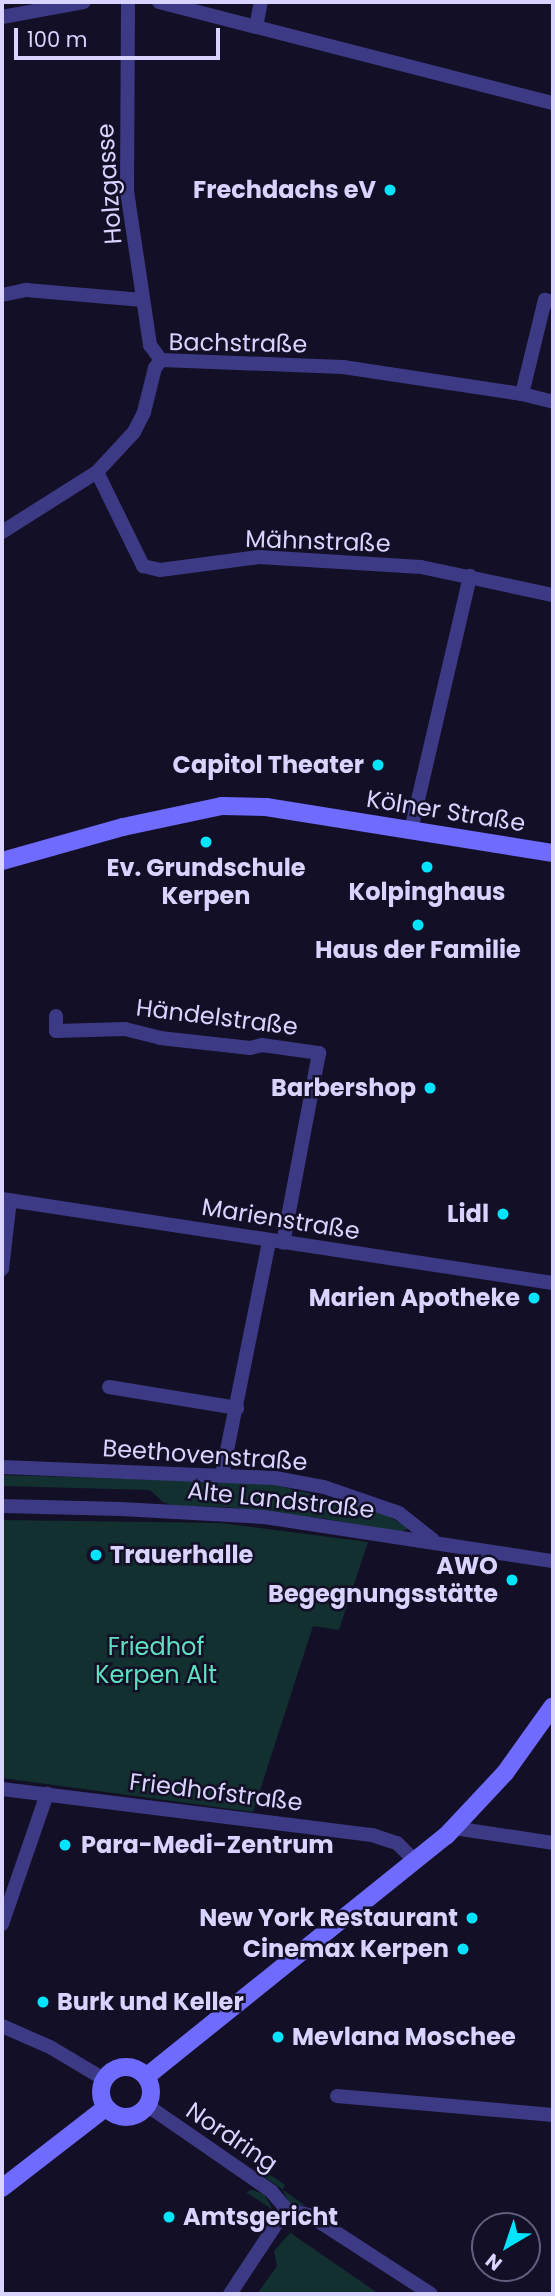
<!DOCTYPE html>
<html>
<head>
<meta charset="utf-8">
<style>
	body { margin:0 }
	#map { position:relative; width:555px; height:2296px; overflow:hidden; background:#130f26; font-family:Poppins,sans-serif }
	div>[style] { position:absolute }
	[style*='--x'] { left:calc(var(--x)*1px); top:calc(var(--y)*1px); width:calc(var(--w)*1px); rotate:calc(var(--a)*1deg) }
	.green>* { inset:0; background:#12302f }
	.street>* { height:14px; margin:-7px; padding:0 7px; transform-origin:7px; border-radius:7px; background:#3d3a85 }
	.secondary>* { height:18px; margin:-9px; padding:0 9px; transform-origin:9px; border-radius:9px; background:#6f6bff }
	.secondary>.ring { margin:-9px; padding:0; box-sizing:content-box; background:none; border:18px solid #6f6bff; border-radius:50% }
	.dots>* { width:19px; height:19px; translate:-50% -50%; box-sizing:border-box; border:4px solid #130f26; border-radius:50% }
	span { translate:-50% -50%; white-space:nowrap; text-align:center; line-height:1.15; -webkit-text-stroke:5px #130f26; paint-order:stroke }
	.street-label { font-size:24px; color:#d9d4ff }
	.poi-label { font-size:24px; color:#d9d4ff; font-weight:700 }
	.right { translate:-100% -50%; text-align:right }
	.left { translate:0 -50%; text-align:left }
	.park-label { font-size:24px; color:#5fe0c0 }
	.frame { position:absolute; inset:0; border:4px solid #d9d4ff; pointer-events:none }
	.north { position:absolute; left:471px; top:2212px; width:70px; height:70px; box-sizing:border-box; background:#130f26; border:2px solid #625e7d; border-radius:50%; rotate:219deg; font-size:19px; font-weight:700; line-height:28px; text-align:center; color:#d9d4ff }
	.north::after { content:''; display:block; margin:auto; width:24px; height:32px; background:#00e5ff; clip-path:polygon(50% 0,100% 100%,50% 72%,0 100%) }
	.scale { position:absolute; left:14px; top:28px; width:206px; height:32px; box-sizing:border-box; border:4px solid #d9d4ff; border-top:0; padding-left:9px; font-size:21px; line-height:24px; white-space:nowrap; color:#d9d4ff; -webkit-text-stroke:5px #130f26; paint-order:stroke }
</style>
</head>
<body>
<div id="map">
	<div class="green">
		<div style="clip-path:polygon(2px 1475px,268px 1483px,376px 1510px,410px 1528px,401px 1532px,327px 1519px,226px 1507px,174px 1506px,163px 1502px,150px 1490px,2px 1486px)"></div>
		<div style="clip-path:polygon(2px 1520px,221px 1523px,368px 1542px,339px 1630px,313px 1626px,253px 1812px,2px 1778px)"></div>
		<div style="clip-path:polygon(260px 2168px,285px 2185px,283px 2190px,306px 2206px,290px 2204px,282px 2189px,257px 2172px)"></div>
		<div style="clip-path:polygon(252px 2190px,264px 2194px,273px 2210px,246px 2192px)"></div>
		<div style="clip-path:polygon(290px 2233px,292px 2234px,379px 2294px,257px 2294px,277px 2266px,274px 2251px)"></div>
	</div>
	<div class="street">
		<div style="--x:128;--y:2;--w:189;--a:90.3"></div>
		<div style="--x:127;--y:191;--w:156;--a:81.5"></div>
		<div style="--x:150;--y:345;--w:19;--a:54"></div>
		<div style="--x:159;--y:2;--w:407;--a:14.4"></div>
		<div style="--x:2;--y:17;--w:83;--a:-10.4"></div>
		<div style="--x:256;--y:27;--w:25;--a:-79"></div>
		<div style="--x:2;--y:295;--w:25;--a:-12"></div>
		<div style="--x:26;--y:290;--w:117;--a:4.9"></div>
		<div style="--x:522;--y:394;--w:97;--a:-76.3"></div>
		<div style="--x:545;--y:300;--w:8;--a:14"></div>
		<div style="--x:97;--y:472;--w:105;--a:63.9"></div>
		<div style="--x:143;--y:566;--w:17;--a:13"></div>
		<div style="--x:160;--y:570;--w:100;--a:-7.5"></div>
		<div style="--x:259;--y:557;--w:162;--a:3.5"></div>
		<div style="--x:421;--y:567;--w:135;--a:12"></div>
		<div style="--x:2;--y:532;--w:112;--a:-32.3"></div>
		<div style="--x:97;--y:472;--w:54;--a:-47.2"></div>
		<div style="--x:134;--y:432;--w:22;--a:-63"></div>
		<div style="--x:144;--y:412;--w:45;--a:-76"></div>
		<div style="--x:155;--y:368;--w:10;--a:-53"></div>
		<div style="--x:161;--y:360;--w:182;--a:2.2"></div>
		<div style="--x:343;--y:367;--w:181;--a:8.6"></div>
		<div style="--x:522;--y:394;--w:32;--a:14"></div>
		<div style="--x:411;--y:830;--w:261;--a:-76.9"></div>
		<div style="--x:56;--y:1016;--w:15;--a:90"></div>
		<div style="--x:56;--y:1031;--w:69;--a:-1.7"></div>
		<div style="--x:125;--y:1029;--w:36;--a:14"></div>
		<div style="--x:160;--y:1038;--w:91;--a:6.3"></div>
		<div style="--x:250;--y:1048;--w:12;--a:-14"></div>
		<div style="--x:262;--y:1045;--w:58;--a:8"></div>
		<div style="--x:319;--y:1053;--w:193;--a:100.7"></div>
		<div style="--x:2;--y:1199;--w:557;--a:8.67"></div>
		<div style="--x:2;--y:1269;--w:69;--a:-83.4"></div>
		<div style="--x:109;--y:1387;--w:130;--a:9.3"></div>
		<div style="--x:2;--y:1467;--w:273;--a:2.3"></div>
		<div style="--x:275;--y:1478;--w:50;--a:10.4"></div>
		<div style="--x:324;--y:1487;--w:79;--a:19.1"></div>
		<div style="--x:399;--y:1513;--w:43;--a:38.5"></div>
		<div style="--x:222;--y:1475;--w:239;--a:-78.6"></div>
		<div style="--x:2;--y:1506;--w:119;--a:1.4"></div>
		<div style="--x:121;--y:1509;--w:143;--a:3.2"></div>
		<div style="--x:264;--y:1517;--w:292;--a:8.7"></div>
		<div style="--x:2;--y:1789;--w:373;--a:7.1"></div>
		<div style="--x:372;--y:1835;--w:26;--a:18"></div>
		<div style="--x:397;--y:1843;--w:27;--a:45"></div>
		<div style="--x:454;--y:1828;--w:100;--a:8.6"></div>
		<div style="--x:2;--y:1924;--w:138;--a:-70.9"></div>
		<div style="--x:2;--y:2026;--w:52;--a:23.6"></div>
		<div style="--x:50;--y:2047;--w:63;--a:30.7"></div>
		<div style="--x:337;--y:2096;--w:217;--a:5"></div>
		<div style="--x:148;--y:2106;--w:150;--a:34.6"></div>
		<div style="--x:271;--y:2191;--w:23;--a:50"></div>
		<div style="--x:286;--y:2209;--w:24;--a:15"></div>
		<div style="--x:309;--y:2215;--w:145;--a:32.9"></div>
		<div style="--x:230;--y:2294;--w:102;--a:-56.6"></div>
	</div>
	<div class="secondary">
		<div style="--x:2;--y:861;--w:126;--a:-15.7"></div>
		<div style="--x:123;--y:827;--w:101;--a:-12"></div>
		<div style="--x:222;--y:806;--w:44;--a:1.3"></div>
		<div style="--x:266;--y:807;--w:291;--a:9.1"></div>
		<div class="ring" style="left:101px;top:2067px;width:32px;height:32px"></div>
		<div style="--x:147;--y:2076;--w:383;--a:-38.8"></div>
		<div style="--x:446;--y:1836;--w:86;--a:-46.9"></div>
		<div style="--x:505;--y:1773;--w:82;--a:-54.4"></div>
		<div style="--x:2;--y:2188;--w:130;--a:-37.8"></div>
	</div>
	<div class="dots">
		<div style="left:390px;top:190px;background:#00e5ff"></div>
		<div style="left:378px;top:765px;background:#00e5ff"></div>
		<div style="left:206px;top:842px;background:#00e5ff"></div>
		<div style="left:427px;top:867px;background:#00e5ff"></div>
		<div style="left:418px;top:925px;background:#00e5ff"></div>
		<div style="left:430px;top:1088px;background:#00e5ff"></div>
		<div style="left:503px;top:1214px;background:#00e5ff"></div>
		<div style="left:534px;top:1298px;background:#00e5ff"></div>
		<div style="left:96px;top:1555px;background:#00e5ff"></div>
		<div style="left:512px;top:1580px;background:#00e5ff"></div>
		<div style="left:65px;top:1845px;background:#00e5ff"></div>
		<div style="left:472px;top:1918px;background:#00e5ff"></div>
		<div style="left:463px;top:1949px;background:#00e5ff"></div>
		<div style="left:43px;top:2002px;background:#00e5ff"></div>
		<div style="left:278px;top:2037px;background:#00e5ff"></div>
		<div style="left:169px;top:2217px;background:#00e5ff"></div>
	</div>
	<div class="street-label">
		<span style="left:109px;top:184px;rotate:-94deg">Holzgasse</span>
		<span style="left:238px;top:343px;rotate:1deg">Bachstraße</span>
		<span style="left:318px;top:541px;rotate:2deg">Mähnstraße</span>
		<span style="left:446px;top:811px;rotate:9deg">Kölner Straße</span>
		<span style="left:217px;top:1017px;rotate:7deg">Händelstraße</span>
		<span style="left:281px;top:1219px;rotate:9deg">Marienstraße</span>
		<span style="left:205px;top:1455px;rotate:4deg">Beethovenstraße</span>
		<span style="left:281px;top:1500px;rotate:6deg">Alte Landstraße</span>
		<span style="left:216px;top:1792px;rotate:7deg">Friedhofstraße</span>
		<span style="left:232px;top:2137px;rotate:34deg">Nordring</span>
	</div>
	<div class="poi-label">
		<span class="right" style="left:376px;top:190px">Frechdachs eV</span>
		<span class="right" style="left:364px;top:765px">Capitol Theater</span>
		<span style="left:206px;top:882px">Ev. Grundschule<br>Kerpen</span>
		<span style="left:427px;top:892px">Kolpinghaus</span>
		<span style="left:418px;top:950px">Haus der Familie</span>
		<span class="right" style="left:416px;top:1088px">Barbershop</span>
		<span class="right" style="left:489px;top:1214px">Lidl</span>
		<span class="right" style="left:520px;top:1298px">Marien Apotheke</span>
		<span class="left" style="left:110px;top:1555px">Trauerhalle</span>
		<span class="right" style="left:498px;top:1580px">AWO<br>Begegnungsstätte</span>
		<span class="left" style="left:81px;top:1845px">Para-Medi-Zentrum</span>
		<span class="right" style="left:458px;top:1918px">New York Restaurant</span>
		<span class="right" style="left:449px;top:1949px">Cinemax Kerpen</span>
		<span class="left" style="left:57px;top:2002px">Burk und Keller</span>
		<span class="left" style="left:292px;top:2037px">Mevlana Moschee</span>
		<span class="left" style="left:183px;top:2217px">Amtsgericht</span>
	</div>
	<div class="park-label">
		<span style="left:156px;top:1661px">Friedhof<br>Kerpen Alt</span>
	</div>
	<div class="frame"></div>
	<div class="north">N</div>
	<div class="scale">100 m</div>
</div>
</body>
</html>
